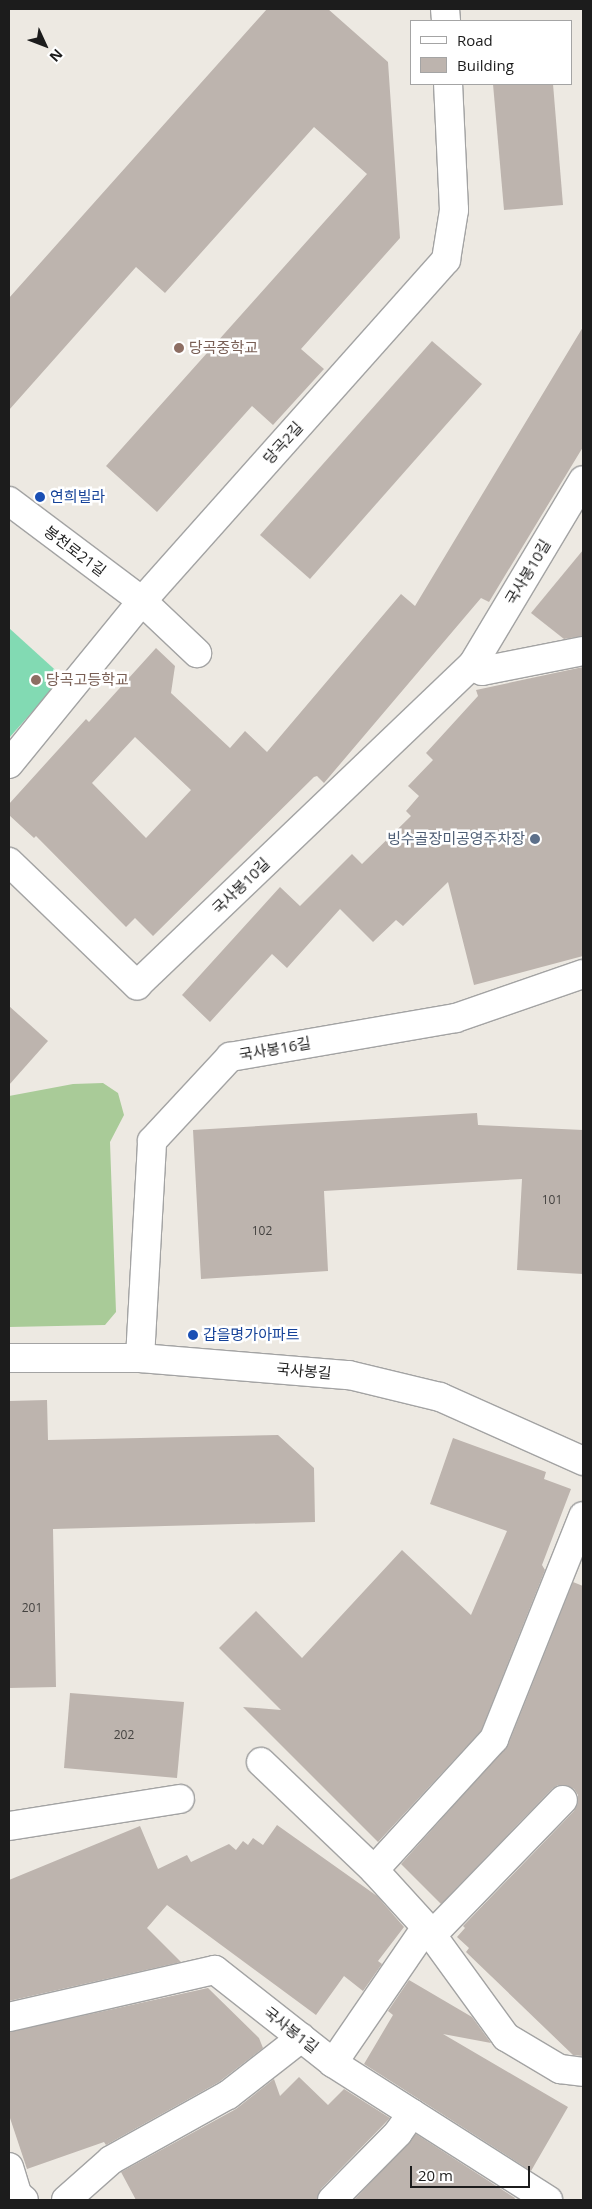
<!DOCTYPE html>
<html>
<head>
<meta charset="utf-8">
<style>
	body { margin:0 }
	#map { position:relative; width:592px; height:2209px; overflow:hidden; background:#ede9e2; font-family:"Open Sans","Noto Sans KR",sans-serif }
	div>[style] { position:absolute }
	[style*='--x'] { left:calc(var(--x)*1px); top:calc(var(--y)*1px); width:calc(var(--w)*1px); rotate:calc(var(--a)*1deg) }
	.forest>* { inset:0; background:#a9cb98 }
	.pitch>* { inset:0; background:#82dab3 }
	.building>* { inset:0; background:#bdb4ae }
	.roads { filter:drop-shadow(1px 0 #a3a3a3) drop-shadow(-1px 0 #a3a3a3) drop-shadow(0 1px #a3a3a3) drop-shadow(0 -1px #a3a3a3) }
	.minor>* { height:28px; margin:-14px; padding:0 14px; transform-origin:14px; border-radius:14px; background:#fff }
	.dots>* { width:14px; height:14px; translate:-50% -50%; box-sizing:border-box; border:2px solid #fff; border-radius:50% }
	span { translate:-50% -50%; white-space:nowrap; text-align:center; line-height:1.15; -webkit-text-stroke:5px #fff; paint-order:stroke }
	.number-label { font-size:12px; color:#444240 }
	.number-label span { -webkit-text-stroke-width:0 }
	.education-label { font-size:15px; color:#785e54 }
	.left { translate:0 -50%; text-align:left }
	.street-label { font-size:15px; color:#1c1c1c }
	.transit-label { font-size:15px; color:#164399 }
	.service-label { font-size:15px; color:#4e5e75 }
	.right { translate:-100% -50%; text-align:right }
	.frame { position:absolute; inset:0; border:10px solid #1c1c1c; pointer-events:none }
	.legend { position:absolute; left:410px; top:20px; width:162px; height:65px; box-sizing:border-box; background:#fff; border:1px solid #a4a4a4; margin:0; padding:6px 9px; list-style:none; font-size:15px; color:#1c1c1c }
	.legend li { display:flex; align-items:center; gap:10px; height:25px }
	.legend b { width:25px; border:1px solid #a4a4a4 }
	.north { position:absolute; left:20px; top:20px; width:50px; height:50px; -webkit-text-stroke:4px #fff; paint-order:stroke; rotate:133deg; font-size:14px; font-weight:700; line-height:20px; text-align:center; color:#1c1c1c }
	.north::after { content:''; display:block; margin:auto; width:18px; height:22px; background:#1c1c1c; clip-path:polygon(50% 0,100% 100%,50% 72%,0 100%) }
	.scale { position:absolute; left:410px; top:2166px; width:120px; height:22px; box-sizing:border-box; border:2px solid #1c1c1c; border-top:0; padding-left:6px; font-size:15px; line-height:18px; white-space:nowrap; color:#1c1c1c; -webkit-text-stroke:4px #fff; paint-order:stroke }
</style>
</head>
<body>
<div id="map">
	<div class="forest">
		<div style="clip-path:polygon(103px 1083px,118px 1093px,124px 1115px,110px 1142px,116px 1312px,105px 1325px,9px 1327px,9px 1096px,73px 1084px)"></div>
	</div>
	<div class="pitch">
		<div style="clip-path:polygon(9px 628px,63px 677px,9px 738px)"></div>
	</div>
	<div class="building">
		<div style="clip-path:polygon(267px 9px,328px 9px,388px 62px,400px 238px,301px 349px,324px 369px,273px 425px,252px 406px,157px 512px,106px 466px,367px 174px,314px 127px,165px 293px,136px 267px,9px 410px,9px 298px)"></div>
		<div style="clip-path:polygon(493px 84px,553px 84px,563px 205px,504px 210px)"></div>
		<div style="clip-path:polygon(evenodd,583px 327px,583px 447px,489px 602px,481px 598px,324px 783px,317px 776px,314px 777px,153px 936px,135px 918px,126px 927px,36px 836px,34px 838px,9px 815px,9px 804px,86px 719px,89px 722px,156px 648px,175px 666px,171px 693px,230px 748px,245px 731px,267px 752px,401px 594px,415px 606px,583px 327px,135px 737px,191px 790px,146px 838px,92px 783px,135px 737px)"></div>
		<div style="clip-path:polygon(432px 341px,482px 384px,310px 579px,260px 535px)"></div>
		<div style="clip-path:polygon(583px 550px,583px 636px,564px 639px,531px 613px)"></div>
		<div style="clip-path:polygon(583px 667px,583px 956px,474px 985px,448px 882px,403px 926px,396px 920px,373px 942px,340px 909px,287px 968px,272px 954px,210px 1022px,182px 995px,280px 887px,300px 906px,352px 854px,362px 864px,411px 816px,406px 811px,419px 796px,408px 786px,433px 760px,426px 753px,478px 696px,476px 690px)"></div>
		<div style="clip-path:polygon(9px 1006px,48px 1041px,9px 1085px)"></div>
		<div style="clip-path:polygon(477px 1113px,478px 1125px,583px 1130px,583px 1274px,517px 1270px,522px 1179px,324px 1191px,328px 1271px,201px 1279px,193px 1130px)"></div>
		<div style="clip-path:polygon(47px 1400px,48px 1440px,278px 1435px,314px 1468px,315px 1522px,53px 1529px,56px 1687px,9px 1688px,9px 1401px)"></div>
		<div style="clip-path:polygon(453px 1438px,546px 1472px,544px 1479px,571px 1489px,542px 1565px,545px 1570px,481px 1731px,378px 1842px,243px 1707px,281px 1710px,219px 1648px,256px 1611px,302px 1658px,402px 1550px,471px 1615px,507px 1531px,430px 1504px)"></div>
		<div style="clip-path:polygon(573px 1582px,583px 1586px,583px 2056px,573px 2055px,466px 1952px,469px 1948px,457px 1937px,465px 1928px,463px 1926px,574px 1811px,578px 1803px,578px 1795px,574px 1789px,566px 1785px,558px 1785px,552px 1789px,441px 1904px,401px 1864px,508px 1745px)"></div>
		<div style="clip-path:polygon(70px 1693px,184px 1702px,177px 1778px,64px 1768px)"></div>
		<div style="clip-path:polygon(277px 1825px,377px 1896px,404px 1927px,378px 1961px,382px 1964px,363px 1991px,344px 1976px,316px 2015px,167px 1905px,147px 1928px,181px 1962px,9px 2001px,9px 1880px,140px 1826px,158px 1869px,187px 1855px,191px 1862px,229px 1844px,236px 1850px,243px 1841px,248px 1845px,253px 1838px,263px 1845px)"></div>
		<div style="clip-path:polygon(409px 1980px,472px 2017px,491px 2043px,443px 2034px,568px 2107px,531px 2171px,364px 2064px,393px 2015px,388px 2011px)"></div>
		<div style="clip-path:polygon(208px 1988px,259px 2038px,263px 2048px,219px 2082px,106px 2145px,104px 2142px,27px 2169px,9px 2115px,9px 2032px)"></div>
		<div style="clip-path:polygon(299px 2077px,328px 2105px,344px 2089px,390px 2118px,321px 2189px,317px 2200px,136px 2200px,121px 2172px,236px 2109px,274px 2079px,280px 2096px)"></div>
		<div style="clip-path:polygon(416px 2134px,515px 2198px,514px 2200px,354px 2200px)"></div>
	</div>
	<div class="roads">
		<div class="minor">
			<div style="--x:445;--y:9;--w:12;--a:85"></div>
			<div style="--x:9;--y:501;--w:166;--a:36.9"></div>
			<div style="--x:142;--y:601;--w:76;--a:43.4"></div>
			<div style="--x:473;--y:664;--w:11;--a:38"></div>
			<div style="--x:482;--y:671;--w:103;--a:-11.2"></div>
			<div style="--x:9;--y:764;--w:210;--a:-50.8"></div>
			<div style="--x:142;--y:601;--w:457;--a:-48.3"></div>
			<div style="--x:446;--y:260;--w:51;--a:-80.9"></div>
			<div style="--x:454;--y:210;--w:126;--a:-92.7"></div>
			<div style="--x:9;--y:862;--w:178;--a:43.9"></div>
			<div style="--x:137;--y:985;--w:465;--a:-43.7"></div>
			<div style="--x:473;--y:664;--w:214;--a:-59.1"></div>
			<div style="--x:9;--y:1358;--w:131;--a:0"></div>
			<div style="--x:140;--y:1358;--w:210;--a:4.7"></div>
			<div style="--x:349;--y:1375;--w:94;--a:13.6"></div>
			<div style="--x:440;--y:1397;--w:157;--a:24.1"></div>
			<div style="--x:140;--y:1358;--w:217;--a:-86.8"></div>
			<div style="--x:152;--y:1141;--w:115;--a:-47.1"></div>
			<div style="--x:230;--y:1057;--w:229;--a:-9.8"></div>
			<div style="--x:456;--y:1018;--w:134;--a:-19.1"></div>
			<div style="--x:261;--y:1762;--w:156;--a:43.7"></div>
			<div style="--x:374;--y:1870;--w:77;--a:47.6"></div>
			<div style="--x:426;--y:1927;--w:136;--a:54"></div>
			<div style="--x:506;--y:2037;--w:63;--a:30.7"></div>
			<div style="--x:560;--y:2069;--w:23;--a:7"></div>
			<div style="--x:9;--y:1826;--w:173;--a:-9"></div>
			<div style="--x:374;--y:1870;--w:178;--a:-47.5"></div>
			<div style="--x:494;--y:1739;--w:240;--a:-68.2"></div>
			<div style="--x:432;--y:1935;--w:188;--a:-45.9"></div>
			<div style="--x:9;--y:2017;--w:211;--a:-12.9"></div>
			<div style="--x:215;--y:1970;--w:150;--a:38.2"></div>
			<div style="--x:333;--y:2063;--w:255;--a:32.5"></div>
			<div style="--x:333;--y:2063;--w:165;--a:-55.6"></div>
			<div style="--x:9;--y:2167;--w:28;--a:73"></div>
			<div style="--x:17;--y:2194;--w:9;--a:41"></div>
			<div style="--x:66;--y:2200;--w:60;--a:-41.6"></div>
			<div style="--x:111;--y:2160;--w:134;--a:-29.1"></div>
			<div style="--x:228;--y:2095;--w:93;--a:-38"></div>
			<div style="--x:332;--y:2200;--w:94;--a:-45.4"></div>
			<div style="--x:398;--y:2133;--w:24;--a:-55"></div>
		</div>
	</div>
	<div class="dots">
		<div style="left:179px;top:348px;background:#8d6e63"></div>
		<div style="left:40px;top:497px;background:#1a4fb4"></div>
		<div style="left:36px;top:680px;background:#8d6e63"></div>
		<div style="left:535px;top:839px;background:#5c6f8a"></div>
		<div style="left:193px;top:1335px;background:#1a4fb4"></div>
	</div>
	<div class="number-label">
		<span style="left:552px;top:1200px">101</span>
		<span style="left:262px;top:1231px">102</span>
		<span style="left:32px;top:1608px">201</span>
		<span style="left:124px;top:1735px">202</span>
	</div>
	<div class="education-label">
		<span class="left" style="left:189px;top:348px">당곡중학교</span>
		<span class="left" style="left:46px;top:680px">당곡고등학교</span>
	</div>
	<div class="street-label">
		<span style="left:283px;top:443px;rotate:-48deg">당곡2길</span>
		<span style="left:75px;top:551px;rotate:37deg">봉천로21길</span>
		<span style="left:528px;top:572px;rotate:-59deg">국사봉10길</span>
		<span style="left:241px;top:886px;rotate:-44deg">국사봉10길</span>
		<span style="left:275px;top:1049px;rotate:-10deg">국사봉16길</span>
		<span style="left:304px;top:1371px;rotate:5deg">국사봉길</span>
		<span style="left:291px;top:2030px;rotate:38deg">국사봉1길</span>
	</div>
	<div class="transit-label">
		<span class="left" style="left:50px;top:497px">연희빌라</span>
		<span class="left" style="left:203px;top:1335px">갑을명가아파트</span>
	</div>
	<div class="service-label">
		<span class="right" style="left:525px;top:839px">빙수골장미공영주차장</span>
	</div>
	<div class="frame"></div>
	<ul class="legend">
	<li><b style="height:6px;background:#fff"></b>Road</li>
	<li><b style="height:14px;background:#bdb4ae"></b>Building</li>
	</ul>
	<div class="north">N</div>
	<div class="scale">20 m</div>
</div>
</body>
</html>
